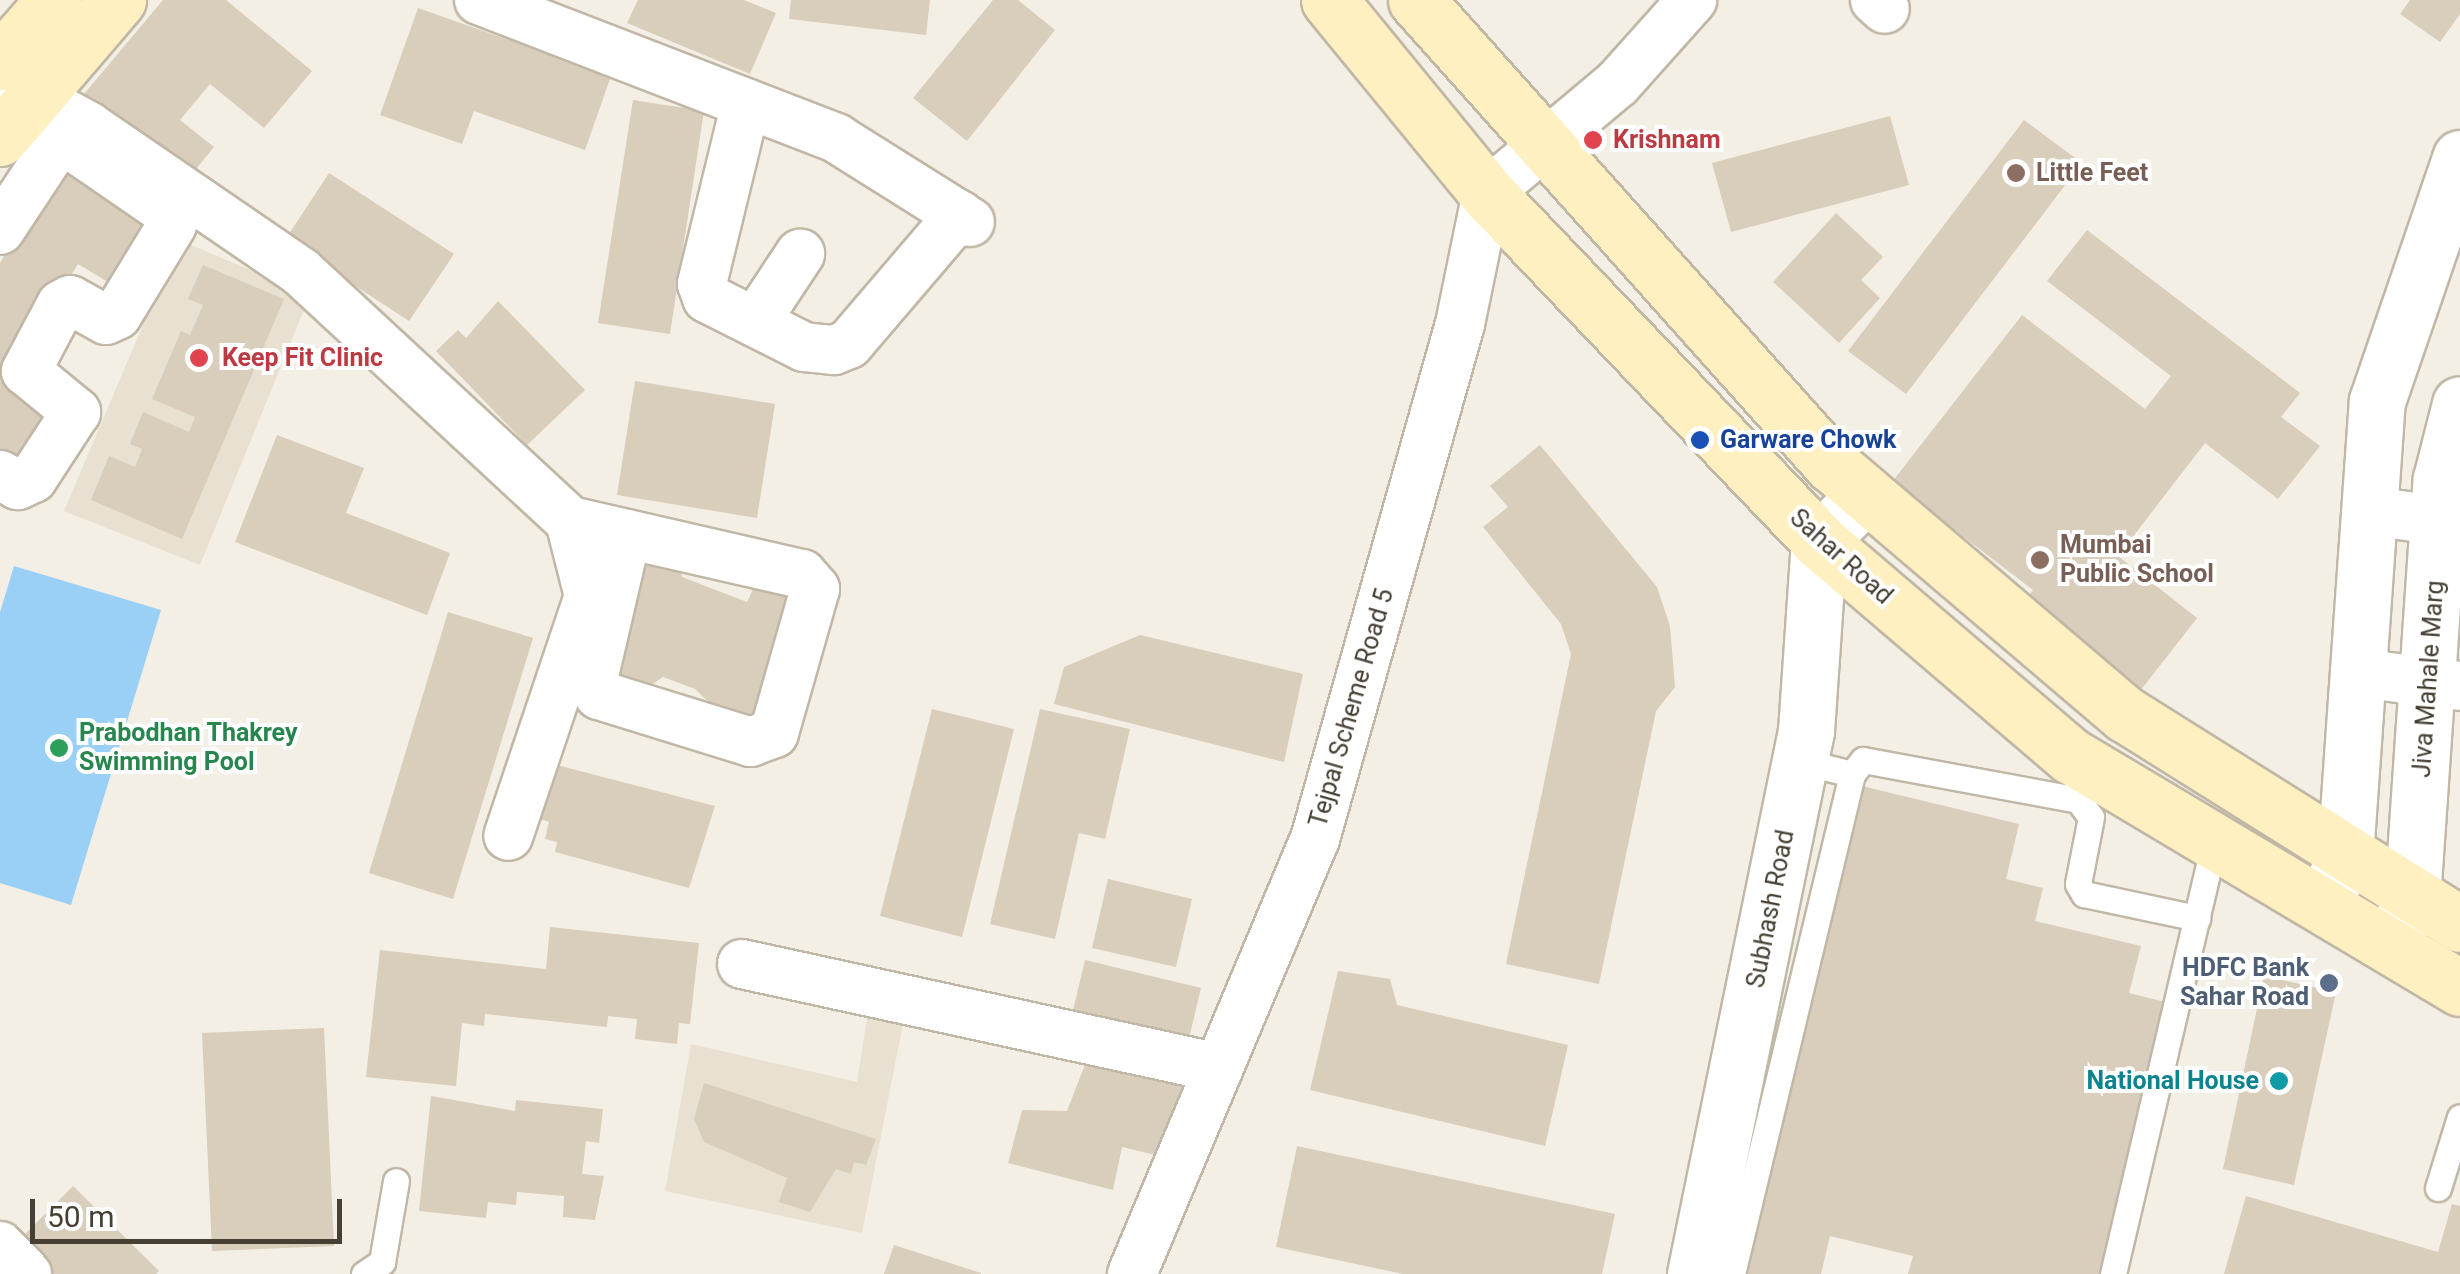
<!DOCTYPE html>
<html>
<head>
<meta charset="utf-8">
<style>
	body { margin:0 }
	#map { position:relative; width:2460px; height:1274px; overflow:hidden; background:#f3efe4; font-family:Roboto,sans-serif }
	div>[style] { position:absolute }
	[style*='--x'] { left:calc(var(--x)*1px); top:calc(var(--y)*1px); width:calc(var(--w)*1px); rotate:calc(var(--a)*1deg) }
	.residential>* { inset:0; background:#e8e1d1 }
	.water>* { inset:0; background:#9bd0f6 }
	.building>* { inset:0; background:#d9cdbb }
	.roads { filter:drop-shadow(2px 0 #c0b7a6) drop-shadow(-2px 0 #c0b7a6) drop-shadow(0 2px #c0b7a6) drop-shadow(0 -2px #c0b7a6) }
	.service>* { height:25px; margin:-12.5px; padding:0 12.5px; transform-origin:12.5px; border-radius:12.5px; background:#fff }
	.minor>* { height:48px; margin:-24px; padding:0 24px; transform-origin:24px; border-radius:24px; background:#fff }
	.tertiary>* { height:55px; margin:-27.5px; padding:0 27.5px; transform-origin:27.5px; border-radius:27.5px; background:#fff }
	.secondary>* { height:55px; margin:-27.5px; padding:0 27.5px; transform-origin:27.5px; border-radius:27.5px; background:#fff0c2 }
	.dots>* { width:28px; height:28px; translate:-50% -50%; box-sizing:border-box; border:5px solid #fff; border-radius:50% }
	span { translate:-50% -50%; white-space:nowrap; text-align:center; line-height:1.15; -webkit-text-stroke:8px #fff; paint-order:stroke }
	.health-label { font-size:25px; color:#be3a42; font-weight:700 }
	.left { translate:0 -50%; text-align:left }
	.education-label { font-size:25px; color:#785e54; font-weight:700 }
	.transit-label { font-size:25px; color:#164399; font-weight:700 }
	.street-label { font-size:25px; color:#463f33 }
	.leisure-label { font-size:25px; color:#27864d; font-weight:700 }
	.service-label { font-size:25px; color:#4e5e75; font-weight:700 }
	.right { translate:-100% -50%; text-align:right }
	.culture-label { font-size:25px; color:#0d838f; font-weight:700 }
	.scale { position:absolute; left:30px; top:1199px; width:312px; height:45px; box-sizing:border-box; border:5px solid #463f33; border-top:0; padding-left:12px; font-size:30px; line-height:35px; white-space:nowrap; color:#463f33; -webkit-text-stroke:8px #fff; paint-order:stroke }
</style>
</head>
<body>
<div id="map">
	<div class="residential">
		<div style="clip-path:polygon(179px 240px,310px 295px,200px 565px,64px 511px)"></div>
		<div style="clip-path:polygon(873px 980px,910px 988px,862px 1233px,665px 1191px,691px 1044px,857px 1082px)"></div>
	</div>
	<div class="water">
		<div style="clip-path:polygon(14px 566px,161px 610px,71px 905px,0 883px,0 612px)"></div>
	</div>
	<div class="building">
		<div style="clip-path:polygon(163px 0,226px 0,312px 71px,264px 128px,210px 84px,180px 120px,214px 147px,187px 180px,84px 94px)"></div>
		<div style="clip-path:polygon(638px 0,744px 0,776px 13px,750px 74px,627px 23px)"></div>
		<div style="clip-path:polygon(791px 0,930px 0,926px 35px,789px 19px)"></div>
		<div style="clip-path:polygon(993px 0,1018px 0,1055px 30px,967px 141px,913px 98px)"></div>
		<div style="clip-path:polygon(2410px 0,2460px 0,2460px 14px,2440px 42px,2400px 14px)"></div>
		<div style="clip-path:polygon(418px 8px,611px 76px,585px 150px,474px 111px,462px 144px,380px 115px)"></div>
		<div style="clip-path:polygon(633px 100px,704px 111px,670px 334px,598px 323px)"></div>
		<div style="clip-path:polygon(1890px 116px,1909px 185px,1731px 232px,1712px 163px)"></div>
		<div style="clip-path:polygon(2024px 120px,2082px 163px,1906px 394px,1848px 351px)"></div>
		<div style="clip-path:polygon(66px 155px,171px 219px,126px 293px,78px 264px,3px 384px,57px 417px,19px 477px,0 465px,0 263px)"></div>
		<div style="clip-path:polygon(329px 173px,454px 254px,409px 321px,285px 240px)"></div>
		<div style="clip-path:polygon(1836px 213px,1883px 257px,1861px 280px,1880px 298px,1839px 343px,1773px 282px)"></div>
		<div style="clip-path:polygon(2087px 230px,2300px 393px,2281px 417px,2320px 446px,2278px 499px,2205px 443px,2118px 556px,2197px 618px,2137px 695px,2022px 606px,2033px 590px,1892px 482px,2022px 315px,2145px 409px,2171px 376px,2047px 281px)"></div>
		<div style="clip-path:polygon(203px 265px,284px 299px,182px 539px,91px 500px,109px 456px,135px 467px,142px 449px,130px 444px,143px 412px,189px 432px,195px 417px,152px 399px,181px 331px,190px 335px,203px 305px,188px 299px)"></div>
		<div style="clip-path:polygon(498px 301px,585px 390px,527px 445px,436px 351px,458px 330px,466px 338px)"></div>
		<div style="clip-path:polygon(635px 381px,775px 404px,757px 518px,617px 495px)"></div>
		<div style="clip-path:polygon(277px 435px,364px 468px,346px 513px,450px 553px,427px 615px,235px 542px)"></div>
		<div style="clip-path:polygon(1540px 445px,1657px 587px,1670px 626px,1675px 687px,1656px 711px,1599px 984px,1506px 964px,1571px 654px,1561px 624px,1483px 527px,1508px 507px,1490px 486px)"></div>
		<div style="clip-path:polygon(637px 542px,679px 560px,682px 577px,747px 602px,762px 569px,806px 586px,770px 723px,723px 716px,695px 689px,663px 677px,641px 692px,601px 679px)"></div>
		<div style="clip-path:polygon(448px 612px,533px 638px,453px 899px,369px 873px)"></div>
		<div style="clip-path:polygon(1140px 635px,1303px 674px,1284px 762px,1054px 704px,1064px 667px)"></div>
		<div style="clip-path:polygon(932px 709px,1014px 729px,962px 937px,880px 916px)"></div>
		<div style="clip-path:polygon(1040px 709px,1130px 729px,1105px 839px,1079px 833px,1055px 939px,990px 924px)"></div>
		<div style="clip-path:polygon(549px 763px,715px 806px,689px 888px,555px 852px,557px 842px,545px 839px,549px 822px,535px 817px)"></div>
		<div style="clip-path:polygon(1862px 786px,2019px 824px,2006px 879px,2043px 888px,2035px 921px,2141px 946px,2129px 993px,2165px 1002px,2099px 1274px,1908px 1274px,1913px 1256px,1830px 1236px,1821px 1274px,1745px 1274px)"></div>
		<div style="clip-path:polygon(1108px 879px,1192px 899px,1176px 967px,1092px 948px)"></div>
		<div style="clip-path:polygon(550px 927px,699px 943px,690px 1024px,679px 1023px,677px 1044px,635px 1039px,637px 1019px,608px 1016px,607px 1027px,485px 1014px,484px 1026px,462px 1023px,456px 1086px,366px 1077px,380px 950px,546px 969px)"></div>
		<div style="clip-path:polygon(1085px 960px,1201px 988px,1186px 1051px,1070px 1023px)"></div>
		<div style="clip-path:polygon(1338px 971px,1390px 979px,1397px 1005px,1568px 1045px,1545px 1146px,1310px 1090px)"></div>
		<div style="clip-path:polygon(2264px 976px,2336px 992px,2294px 1185px,2223px 1169px)"></div>
		<div style="clip-path:polygon(324px 1028px,334px 1246px,212px 1251px,202px 1033px)"></div>
		<div style="clip-path:polygon(1086px 1062px,1201px 1084px,1168px 1158px,1122px 1147px,1113px 1190px,1008px 1163px,1022px 1110px,1067px 1111px)"></div>
		<div style="clip-path:polygon(704px 1083px,876px 1139px,866px 1165px,854px 1162px,851px 1174px,836px 1169px,810px 1212px,779px 1202px,787px 1178px,704px 1142px,694px 1119px)"></div>
		<div style="clip-path:polygon(431px 1096px,515px 1111px,516px 1100px,603px 1109px,599px 1143px,586px 1141px,582px 1174px,604px 1176px,595px 1220px,563px 1217px,564px 1196px,517px 1192px,516px 1205px,488px 1202px,486px 1218px,419px 1211px)"></div>
		<div style="clip-path:polygon(1297px 1146px,1615px 1214px,1602px 1274px,1403px 1274px,1276px 1247px)"></div>
		<div style="clip-path:polygon(73px 1186px,159px 1271px,156px 1274px,47px 1274px,16px 1243px)"></div>
		<div style="clip-path:polygon(2246px 1196px,2438px 1252px,2452px 1204px,2460px 1206px,2460px 1274px,2224px 1274px)"></div>
		<div style="clip-path:polygon(894px 1245px,981px 1273px,981px 1274px,884px 1274px)"></div>
	</div>
	<div class="roads">
		<div class="service">
			<div style="--x:1800;--y:761;--w:54;--a:14"></div>
			<div style="--x:1852;--y:774;--w:18;--a:-52"></div>
			<div style="--x:1863;--y:760;--w:219;--a:10.5"></div>
			<div style="--x:2078;--y:800;--w:21;--a:53"></div>
			<div style="--x:2091;--y:817;--w:68;--a:101"></div>
			<div style="--x:2078;--y:884;--w:12;--a:59"></div>
			<div style="--x:2084;--y:894;--w:116;--a:12"></div>
			<div style="--x:2438;--y:1188;--w:74;--a:-72.8"></div>
			<div style="--x:364;--y:1274;--w:22;--a:-34"></div>
			<div style="--x:382;--y:1262;--w:82;--a:-80.2"></div>
			<div style="--x:1732;--y:1274;--w:514;--a:-76.5"></div>
			<div style="--x:2113;--y:1274;--w:439;--a:-76.8"></div>
		</div>
		<div class="minor">
			<div style="--x:479;--y:0;--w:383;--a:21.1"></div>
			<div style="--x:836;--y:138;--w:158;--a:32.1"></div>
			<div style="--x:1875;--y:0;--w:13;--a:42"></div>
			<div style="--x:4;--y:80;--w:96;--a:28.7"></div>
			<div style="--x:88;--y:126;--w:258;--a:34.4"></div>
			<div style="--x:301;--y:272;--w:367;--a:42.8"></div>
			<div style="--x:570;--y:521;--w:77;--a:75.8"></div>
			<div style="--x:589;--y:596;--w:253;--a:108.6"></div>
			<div style="--x:746;--y:103;--w:186;--a:103.7"></div>
			<div style="--x:702;--y:284;--w:15;--a:70"></div>
			<div style="--x:707;--y:298;--w:109;--a:26.8"></div>
			<div style="--x:804;--y:347;--w:30;--a:6"></div>
			<div style="--x:834;--y:350;--w:16;--a:-22"></div>
			<div style="--x:849;--y:344;--w:170;--a:-49.5"></div>
			<div style="--x:0;--y:230;--w:98;--a:-56.6"></div>
			<div style="--x:54;--y:148;--w:15;--a:-20"></div>
			<div style="--x:68;--y:143;--w:124;--a:34.5"></div>
			<div style="--x:170;--y:213;--w:12;--a:81"></div>
			<div style="--x:172;--y:225;--w:105;--a:121.4"></div>
			<div style="--x:117;--y:315;--w:12;--a:156"></div>
			<div style="--x:106;--y:320;--w:41;--a:-150.9"></div>
			<div style="--x:70;--y:300;--w:10;--a:151"></div>
			<div style="--x:61;--y:305;--w:75;--a:117.9"></div>
			<div style="--x:26;--y:371;--w:65;--a:39.4"></div>
			<div style="--x:76;--y:412;--w:79;--a:123.1"></div>
			<div style="--x:33;--y:478;--w:17;--a:155"></div>
			<div style="--x:18;--y:485;--w:21;--a:-151"></div>
			<div style="--x:755;--y:322;--w:82;--a:-56.5"></div>
			<div style="--x:2369;--y:511;--w:92;--a:7.5"></div>
			<div style="--x:570;--y:521;--w:238;--a:12.9"></div>
			<div style="--x:802;--y:574;--w:20;--a:49"></div>
			<div style="--x:815;--y:589;--w:150;--a:105.9"></div>
			<div style="--x:774;--y:733;--w:25;--a:159"></div>
			<div style="--x:751;--y:742;--w:159;--a:-162.8"></div>
			<div style="--x:599;--y:695;--w:13;--a:-122"></div>
			<div style="--x:592;--y:684;--w:154;--a:-76.9"></div>
			<div style="--x:2359;--y:673;--w:102;--a:7.3"></div>
			<div style="--x:742;--y:964;--w:488;--a:12.3"></div>
			<div style="--x:0;--y:1246;--w:39;--a:46"></div>
			<div style="--x:1132;--y:1274;--w:472;--a:-67.2"></div>
			<div style="--x:1315;--y:839;--w:535;--a:-74.28"></div>
			<div style="--x:1460;--y:324;--w:134;--a:-78.4"></div>
			<div style="--x:1487;--y:193;--w:170;--a:-40"></div>
			<div style="--x:1617;--y:84;--w:113;--a:-48.2"></div>
		</div>
		<div class="tertiary">
			<div style="--x:2329;--y:892;--w:39;--a:-66"></div>
			<div style="--x:2345;--y:856;--w:456;--a:-86"></div>
			<div style="--x:2377;--y:401;--w:257;--a:-71.1"></div>
			<div style="--x:2396;--y:933;--w:38;--a:-65"></div>
			<div style="--x:2412;--y:899;--w:421;--a:-86.1"></div>
			<div style="--x:2441;--y:479;--w:77;--a:-75.8"></div>
			<div style="--x:1695;--y:1274;--w:554;--a:-78.45"></div>
			<div style="--x:1806;--y:731;--w:190;--a:-86.1"></div>
			<div style="--x:1819;--y:541;--w:66;--a:-45"></div>
		</div>
		<div class="secondary">
			<div style="--x:1329;--y:0;--w:249;--a:50.7"></div>
			<div style="--x:1487;--y:193;--w:481;--a:46.3"></div>
			<div style="--x:1819;--y:541;--w:331;--a:40.5"></div>
			<div style="--x:2071;--y:756;--w:453;--a:30.8"></div>
			<div style="--x:1416;--y:0;--w:623;--a:48.19"></div>
			<div style="--x:1831;--y:464;--w:386;--a:40.4"></div>
			<div style="--x:2125;--y:714;--w:395;--a:32.1"></div>
			<div style="--x:0;--y:62;--w:82;--a:-48.9"></div>
			<div style="--x:0;--y:138;--w:182;--a:-49.5"></div>
		</div>
	</div>
	<div class="dots">
		<div style="left:1593px;top:140px;background:#e0444e"></div>
		<div style="left:2016px;top:173px;background:#8d6e63"></div>
		<div style="left:199px;top:358px;background:#e0444e"></div>
		<div style="left:1700px;top:440px;background:#1a4fb4"></div>
		<div style="left:2040px;top:560px;background:#8d6e63"></div>
		<div style="left:59px;top:748px;background:#2e9e5b"></div>
		<div style="left:2329px;top:983px;background:#5c6f8a"></div>
		<div style="left:2279px;top:1081px;background:#0f9aa8"></div>
	</div>
	<div class="health-label">
		<span class="left" style="left:1613px;top:140px">Krishnam</span>
		<span class="left" style="left:222px;top:358px">Keep Fit Clinic</span>
	</div>
	<div class="education-label">
		<span class="left" style="left:2036px;top:173px">Little Feet</span>
		<span class="left" style="left:2060px;top:560px">Mumbai<br>Public School</span>
	</div>
	<div class="transit-label">
		<span class="left" style="left:1720px;top:440px">Garware Chowk</span>
	</div>
	<div class="street-label">
		<span style="left:1841px;top:557px;rotate:42deg">Sahar Road</span>
		<span style="left:2429px;top:679px;rotate:-86deg">Jiva Mahale Marg</span>
		<span style="left:1352px;top:708px;rotate:-74deg">Tejpal Scheme Road 5</span>
		<span style="left:1771px;top:909px;rotate:-79deg">Subhash Road</span>
	</div>
	<div class="leisure-label">
		<span class="left" style="left:79px;top:748px">Prabodhan Thakrey<br>Swimming Pool</span>
	</div>
	<div class="service-label">
		<span class="right" style="left:2309px;top:983px">HDFC Bank<br>Sahar Road</span>
	</div>
	<div class="culture-label">
		<span class="right" style="left:2259px;top:1081px">National House</span>
	</div>
	<div class="scale">50 m</div>
</div>
</body>
</html>
